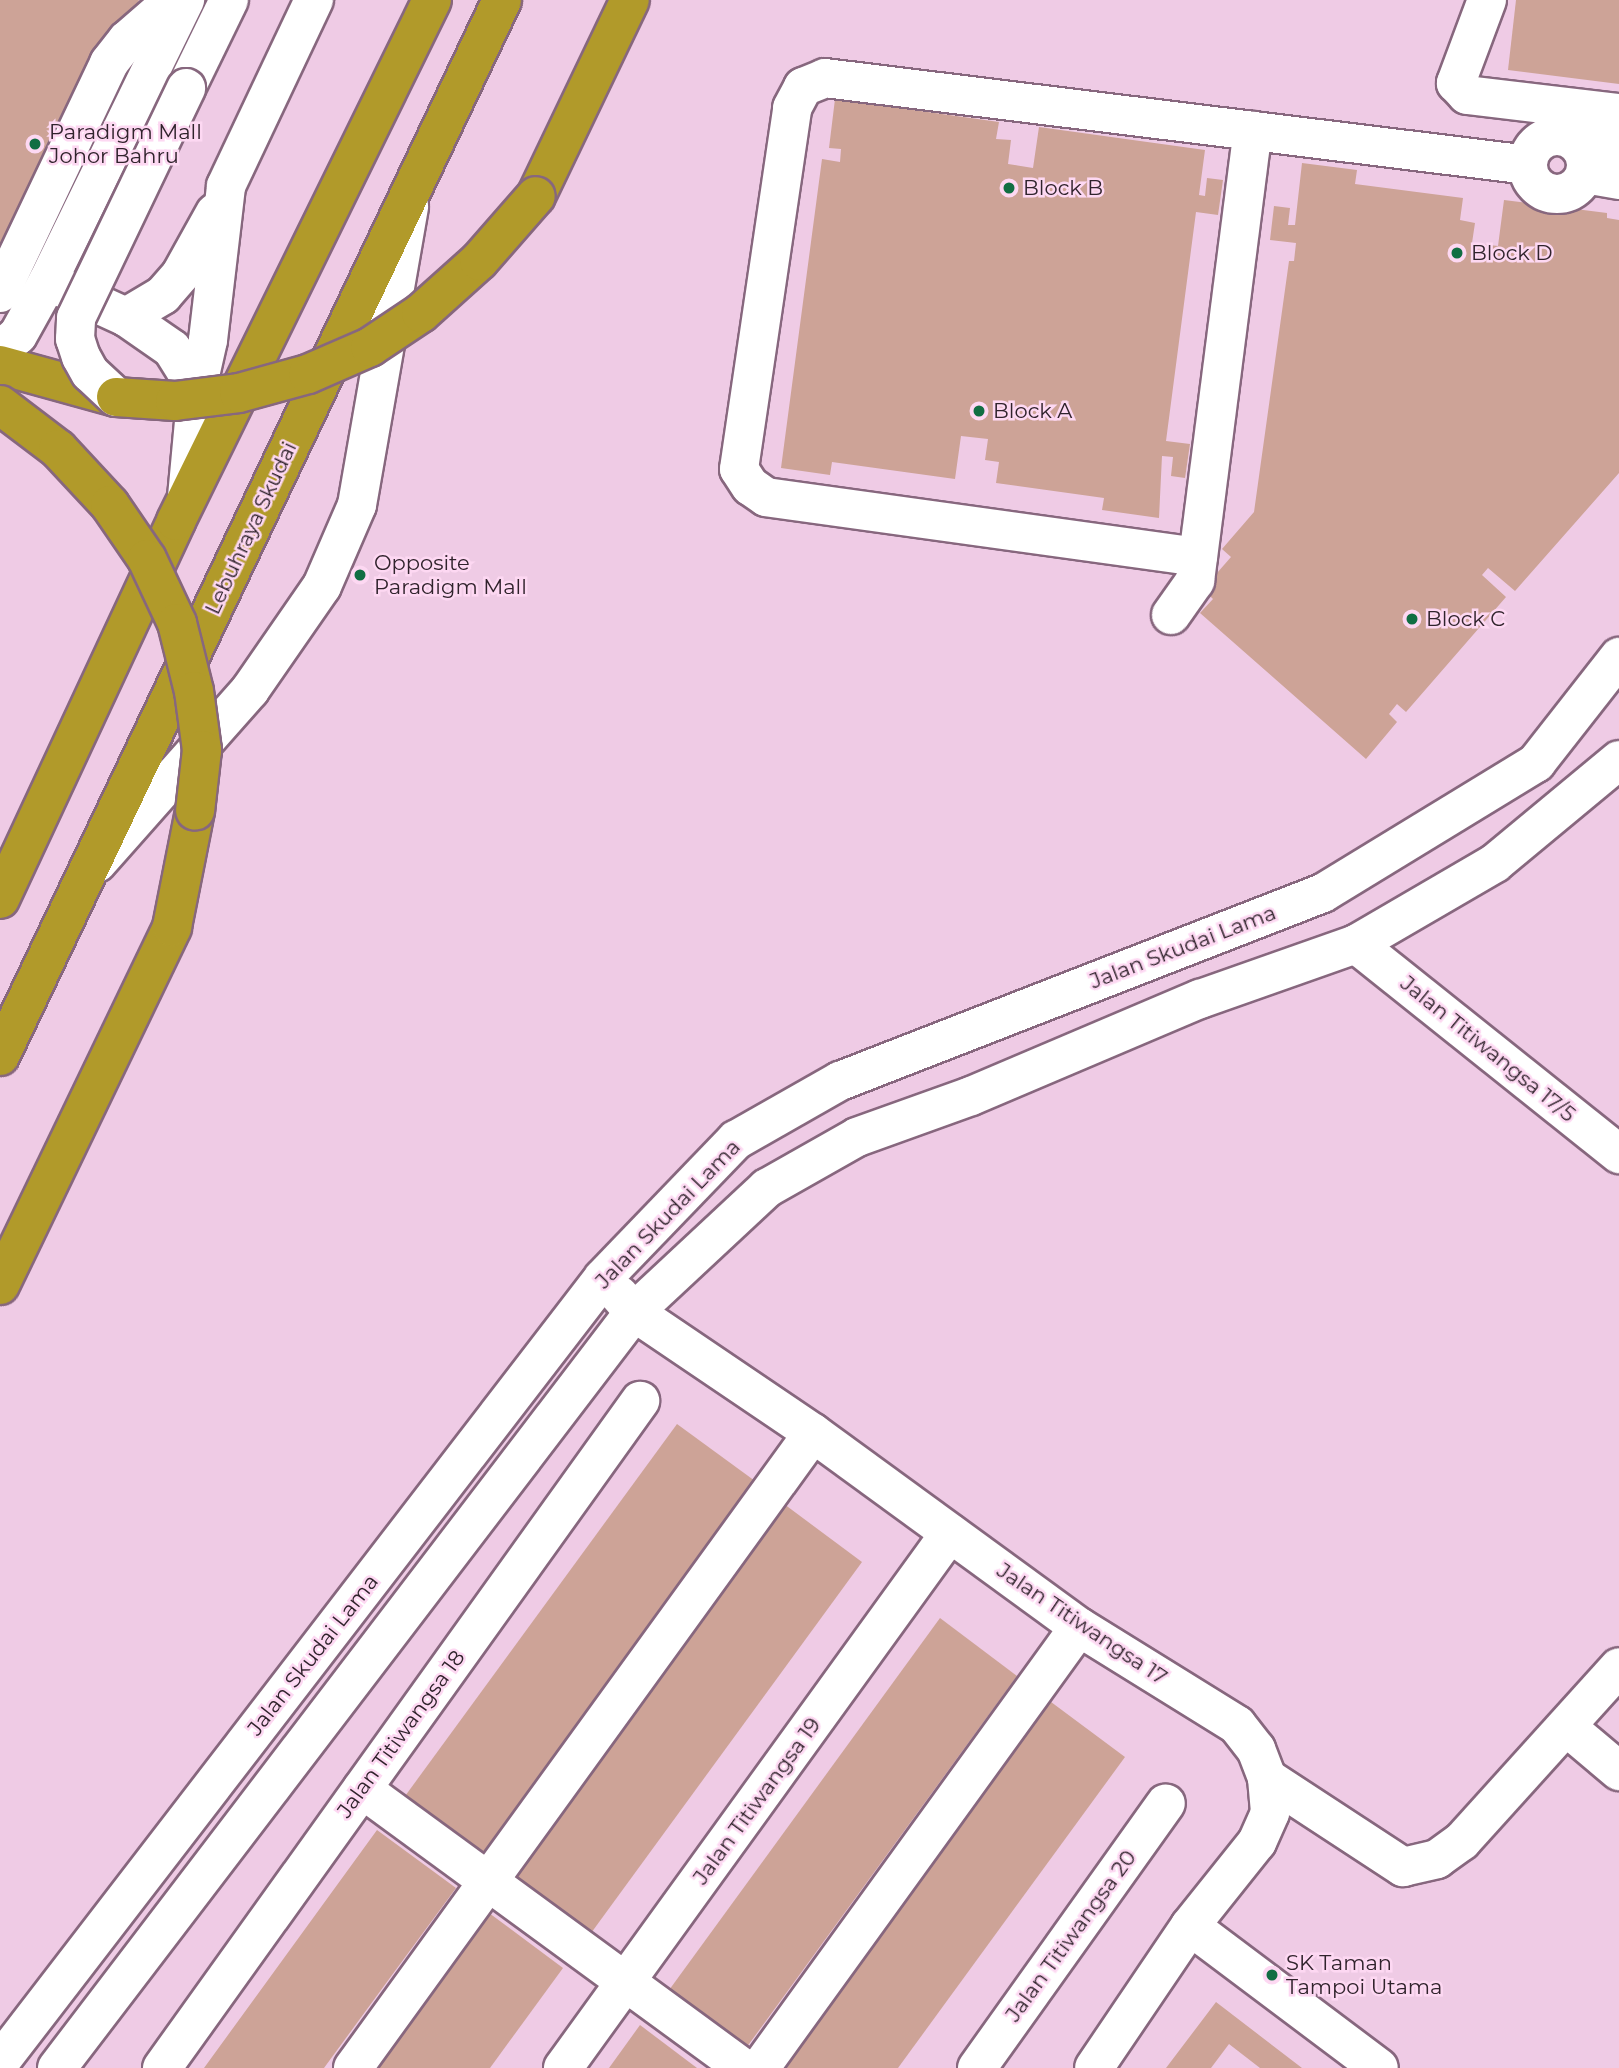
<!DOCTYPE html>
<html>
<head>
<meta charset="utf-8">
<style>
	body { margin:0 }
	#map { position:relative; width:1619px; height:2068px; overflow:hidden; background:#efcbe5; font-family:Montserrat,sans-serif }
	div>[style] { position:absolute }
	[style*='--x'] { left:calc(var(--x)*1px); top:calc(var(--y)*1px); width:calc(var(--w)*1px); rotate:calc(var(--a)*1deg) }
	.building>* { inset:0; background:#cda397 }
	.roads { filter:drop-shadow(2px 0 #87677e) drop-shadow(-2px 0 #87677e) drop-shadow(0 2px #87677e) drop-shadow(0 -2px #87677e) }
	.minor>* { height:38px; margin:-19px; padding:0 19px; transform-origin:19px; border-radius:19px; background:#fff }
	.minor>.ring { margin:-19px; padding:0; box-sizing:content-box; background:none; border:38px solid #fff; border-radius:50% }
	.highway>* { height:38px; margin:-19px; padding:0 19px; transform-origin:19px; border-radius:19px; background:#b19a2a }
	.bridges { filter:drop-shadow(2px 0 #87677e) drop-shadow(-2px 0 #87677e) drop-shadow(0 2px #87677e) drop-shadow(0 -2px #87677e) }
	.minor-bridge>* { height:38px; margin:-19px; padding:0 19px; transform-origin:19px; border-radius:19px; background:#fff }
	.highway-bridge>* { height:38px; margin:-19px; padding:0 19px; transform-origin:19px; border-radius:19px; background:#b19a2a }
	.dots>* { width:19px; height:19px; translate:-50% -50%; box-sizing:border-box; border:4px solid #fdd8f2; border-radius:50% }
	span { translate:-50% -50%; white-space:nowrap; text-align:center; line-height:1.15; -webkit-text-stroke:5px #fdd8f2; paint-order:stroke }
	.poi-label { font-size:21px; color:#30232c }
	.left { translate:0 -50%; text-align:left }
	.street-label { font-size:21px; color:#30232c }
</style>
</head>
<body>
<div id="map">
	<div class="building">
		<div style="clip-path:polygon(0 0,139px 0,0 289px)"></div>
		<div style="clip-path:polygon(1516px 0,1619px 0,1619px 84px,1508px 70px)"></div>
		<div style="clip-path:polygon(835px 99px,999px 122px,996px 139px,1011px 140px,1008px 164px,1033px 168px,1039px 127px,1205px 150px,1199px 195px,1205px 196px,1207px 178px,1223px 180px,1218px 215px,1196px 212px,1166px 441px,1190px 444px,1185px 478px,1171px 476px,1173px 457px,1162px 456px,1159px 518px,1102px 510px,1104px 498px,996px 483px,999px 462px,985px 460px,988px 439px,961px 436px,955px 479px,832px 462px,830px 475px,781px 468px,822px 159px,840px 162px,841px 149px,829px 148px)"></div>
		<div style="clip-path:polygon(1302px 163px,1357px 170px,1355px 184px,1463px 198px,1460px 220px,1475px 223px,1472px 243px,1498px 246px,1504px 200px,1607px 213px,1607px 218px,1619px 220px,1619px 473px,1515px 591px,1488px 568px,1482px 575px,1506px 597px,1406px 712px,1397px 704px,1389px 714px,1397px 722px,1366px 759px,1200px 613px,1213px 599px,1203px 589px,1231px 557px,1222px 549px,1254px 512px,1289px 261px,1294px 261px,1296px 243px,1270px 240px,1274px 206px,1290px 208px,1288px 225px,1295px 225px)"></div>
		<div style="clip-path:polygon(677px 1424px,755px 1481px,478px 1860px,400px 1803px)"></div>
		<div style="clip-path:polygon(784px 1504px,862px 1562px,586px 1940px,508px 1883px)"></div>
		<div style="clip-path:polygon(940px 1618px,1017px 1676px,741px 2055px,664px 1997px)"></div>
		<div style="clip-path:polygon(1047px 1699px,1125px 1757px,898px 2068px,778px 2068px)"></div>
		<div style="clip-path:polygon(377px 1830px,456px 1888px,392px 1975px,324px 2068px,204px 2068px)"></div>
		<div style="clip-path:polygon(485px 1910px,563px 1968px,490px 2068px,370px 2068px)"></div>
		<div style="clip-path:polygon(1216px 2002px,1302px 2068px,1260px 2068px,1229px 2044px,1211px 2068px,1166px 2068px)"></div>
		<div style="clip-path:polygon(640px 2025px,697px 2068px,609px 2068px)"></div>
	</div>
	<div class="roads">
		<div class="minor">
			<div style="--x:1487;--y:0;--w:89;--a:110.5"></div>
			<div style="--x:1456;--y:83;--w:16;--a:47"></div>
			<div style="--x:1467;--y:95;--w:153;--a:6.8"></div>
			<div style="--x:186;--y:88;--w:98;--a:-64"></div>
			<div class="ring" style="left:1528px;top:136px;width:20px;height:20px"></div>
			<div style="--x:1579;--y:146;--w:40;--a:5.7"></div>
			<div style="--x:1585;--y:174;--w:35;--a:10"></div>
			<div style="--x:56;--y:285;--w:77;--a:24.6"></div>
			<div style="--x:126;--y:317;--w:56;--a:34.8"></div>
			<div style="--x:172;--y:349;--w:47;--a:58"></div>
			<div style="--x:0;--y:293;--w:255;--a:-64.6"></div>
			<div style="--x:109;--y:63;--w:29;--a:-52"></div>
			<div style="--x:127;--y:40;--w:61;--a:-41"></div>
			<div style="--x:126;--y:317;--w:43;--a:-30.7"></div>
			<div style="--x:163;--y:295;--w:28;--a:-49"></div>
			<div style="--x:181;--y:274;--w:70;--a:-60.9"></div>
			<div style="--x:0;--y:350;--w:23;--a:-40"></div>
			<div style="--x:18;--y:335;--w:62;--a:-60.9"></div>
			<div style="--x:48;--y:281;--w:313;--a:-64"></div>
			<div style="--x:187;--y:497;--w:108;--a:-84.7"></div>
			<div style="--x:197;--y:389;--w:50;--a:-77.3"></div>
			<div style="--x:208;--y:340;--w:155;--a:-83.3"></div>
			<div style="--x:226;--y:186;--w:206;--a:-64.7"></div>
			<div style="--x:1198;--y:557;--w:436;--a:-172.1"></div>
			<div style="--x:766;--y:497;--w:19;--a:-145"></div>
			<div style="--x:750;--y:486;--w:20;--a:-123"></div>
			<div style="--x:739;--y:469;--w:365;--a:-81.6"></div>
			<div style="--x:792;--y:108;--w:24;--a:-62"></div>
			<div style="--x:803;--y:87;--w:24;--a:-22"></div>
			<div style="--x:825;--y:78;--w:708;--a:7.05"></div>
			<div style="--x:1171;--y:615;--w:42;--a:-54.8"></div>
			<div style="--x:1195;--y:581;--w:454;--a:-82.7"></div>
			<div style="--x:97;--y:863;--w:231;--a:-48.5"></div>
			<div style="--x:250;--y:690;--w:126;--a:-55.3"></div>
			<div style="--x:322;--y:586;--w:88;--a:-66.6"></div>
			<div style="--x:357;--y:505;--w:303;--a:-80.1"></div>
			<div style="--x:1356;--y:944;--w:337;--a:38.6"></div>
			<div style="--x:619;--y:1295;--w:23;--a:49"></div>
			<div style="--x:634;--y:1312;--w:216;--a:34.1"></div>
			<div style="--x:813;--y:1433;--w:329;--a:36.1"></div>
			<div style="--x:1079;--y:1627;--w:186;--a:31.8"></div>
			<div style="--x:1237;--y:1725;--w:31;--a:52"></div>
			<div style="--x:1256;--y:1749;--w:31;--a:69"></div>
			<div style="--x:1267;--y:1778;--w:35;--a:85"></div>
			<div style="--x:1270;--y:1813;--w:32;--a:114"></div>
			<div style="--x:1257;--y:1842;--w:107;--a:128.6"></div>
			<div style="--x:1190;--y:1926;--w:171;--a:124.1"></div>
			<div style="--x:1568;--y:1728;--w:67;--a:40.1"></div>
			<div style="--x:1267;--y:1778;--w:163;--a:33.2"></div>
			<div style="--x:1403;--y:1867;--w:35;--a:-13"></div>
			<div style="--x:1437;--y:1859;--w:31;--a:-36"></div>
			<div style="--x:1462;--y:1841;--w:234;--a:-47.9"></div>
			<div style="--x:362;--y:1789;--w:472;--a:36.2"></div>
			<div style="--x:1190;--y:1926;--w:236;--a:36.9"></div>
			<div style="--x:0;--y:2062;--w:989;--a:-52.43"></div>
			<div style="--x:603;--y:1278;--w:192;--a:-46.1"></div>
			<div style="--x:736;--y:1140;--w:120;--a:-29.6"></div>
			<div style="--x:840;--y:1081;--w:518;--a:-21.27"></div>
			<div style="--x:1323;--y:893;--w:250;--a:-31.4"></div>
			<div style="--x:1536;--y:763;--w:135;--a:-51.9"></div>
			<div style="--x:57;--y:2068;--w:951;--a:-52.65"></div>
			<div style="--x:634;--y:1312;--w:182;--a:-43"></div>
			<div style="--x:767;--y:1188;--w:103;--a:-29.5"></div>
			<div style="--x:857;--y:1137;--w:121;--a:-19.8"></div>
			<div style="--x:971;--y:1096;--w:249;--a:-23"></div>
			<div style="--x:1200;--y:999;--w:165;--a:-19.4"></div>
			<div style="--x:1356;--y:944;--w:161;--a:-30.2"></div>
			<div style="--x:1495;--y:863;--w:161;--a:-39.7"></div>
			<div style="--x:162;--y:2068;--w:821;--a:-54.37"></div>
			<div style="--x:353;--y:2068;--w:784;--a:-54.08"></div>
			<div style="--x:563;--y:2068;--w:660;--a:-54.12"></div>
			<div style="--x:760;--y:2068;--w:544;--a:-54.12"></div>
			<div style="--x:977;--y:2068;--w:325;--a:-54.5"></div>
		</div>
		<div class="highway">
			<div style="--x:536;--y:196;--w:217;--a:-64.4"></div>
			<div style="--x:0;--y:365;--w:120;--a:15.4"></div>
			<div style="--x:0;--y:899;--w:417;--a:-65"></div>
			<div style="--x:176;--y:521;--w:580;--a:-63.83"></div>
			<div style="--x:0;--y:1056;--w:1169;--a:-64.57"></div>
			<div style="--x:0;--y:1285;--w:397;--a:-64.3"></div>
			<div style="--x:172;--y:927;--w:118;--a:-78.8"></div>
		</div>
	</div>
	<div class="bridges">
		<div class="minor-bridge">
			<div style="--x:116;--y:397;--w:35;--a:-137"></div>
			<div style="--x:90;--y:373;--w:18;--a:-119"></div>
			<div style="--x:81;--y:357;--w:19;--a:-108"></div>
			<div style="--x:75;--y:339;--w:21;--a:-87"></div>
			<div style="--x:76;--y:318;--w:255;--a:-64.4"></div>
		</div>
		<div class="highway-bridge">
			<div style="--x:116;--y:397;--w:59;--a:3.9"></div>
			<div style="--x:175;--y:401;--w:64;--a:-7.1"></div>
			<div style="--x:239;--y:393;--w:72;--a:-15.4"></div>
			<div style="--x:308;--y:374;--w:68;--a:-23.5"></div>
			<div style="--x:370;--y:347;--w:61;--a:-33.7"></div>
			<div style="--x:421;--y:313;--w:78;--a:-41.9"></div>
			<div style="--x:479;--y:261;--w:86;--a:-48.8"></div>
			<div style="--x:0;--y:405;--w:73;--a:37.2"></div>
			<div style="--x:58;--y:449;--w:76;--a:47.1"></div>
			<div style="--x:110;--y:505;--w:65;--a:55.6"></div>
			<div style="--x:147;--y:559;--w:71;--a:64.9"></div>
			<div style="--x:177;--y:623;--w:70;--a:76"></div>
			<div style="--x:194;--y:691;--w:60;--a:82.3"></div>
			<div style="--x:202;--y:750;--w:61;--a:96.5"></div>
		</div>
	</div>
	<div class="dots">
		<div style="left:35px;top:144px;background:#116e43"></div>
		<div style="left:1009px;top:188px;background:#116e43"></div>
		<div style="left:1457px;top:253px;background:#116e43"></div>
		<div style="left:979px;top:411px;background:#116e43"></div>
		<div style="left:360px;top:575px;background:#116e43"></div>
		<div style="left:1412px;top:619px;background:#116e43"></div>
		<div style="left:1272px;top:1975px;background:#116e43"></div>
	</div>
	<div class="poi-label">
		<span class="left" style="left:49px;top:144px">Paradigm Mall<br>Johor Bahru</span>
		<span class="left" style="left:1023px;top:188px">Block B</span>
		<span class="left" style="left:1471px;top:253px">Block D</span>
		<span class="left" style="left:993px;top:411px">Block A</span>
		<span class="left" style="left:374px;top:575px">Opposite<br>Paradigm Mall</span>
		<span class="left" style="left:1426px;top:619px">Block C</span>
		<span class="left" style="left:1286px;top:1975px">SK Taman<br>Tampoi Utama</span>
	</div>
	<div class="street-label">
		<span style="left:251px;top:528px;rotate:-65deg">Lebuhraya Skudai</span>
		<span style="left:1183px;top:947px;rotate:-21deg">Jalan Skudai Lama</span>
		<span style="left:1488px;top:1049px;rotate:39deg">Jalan Titiwangsa 17/5</span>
		<span style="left:668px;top:1214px;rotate:-46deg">Jalan Skudai Lama</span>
		<span style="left:1082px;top:1624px;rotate:34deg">Jalan Titiwangsa 17</span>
		<span style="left:313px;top:1655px;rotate:-52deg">Jalan Skudai Lama</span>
		<span style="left:401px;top:1734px;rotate:-54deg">Jalan Titiwangsa 18</span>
		<span style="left:757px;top:1801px;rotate:-54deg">Jalan Titiwangsa 19</span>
		<span style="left:1071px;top:1936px;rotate:-54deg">Jalan Titiwangsa 20</span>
	</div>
</div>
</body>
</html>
